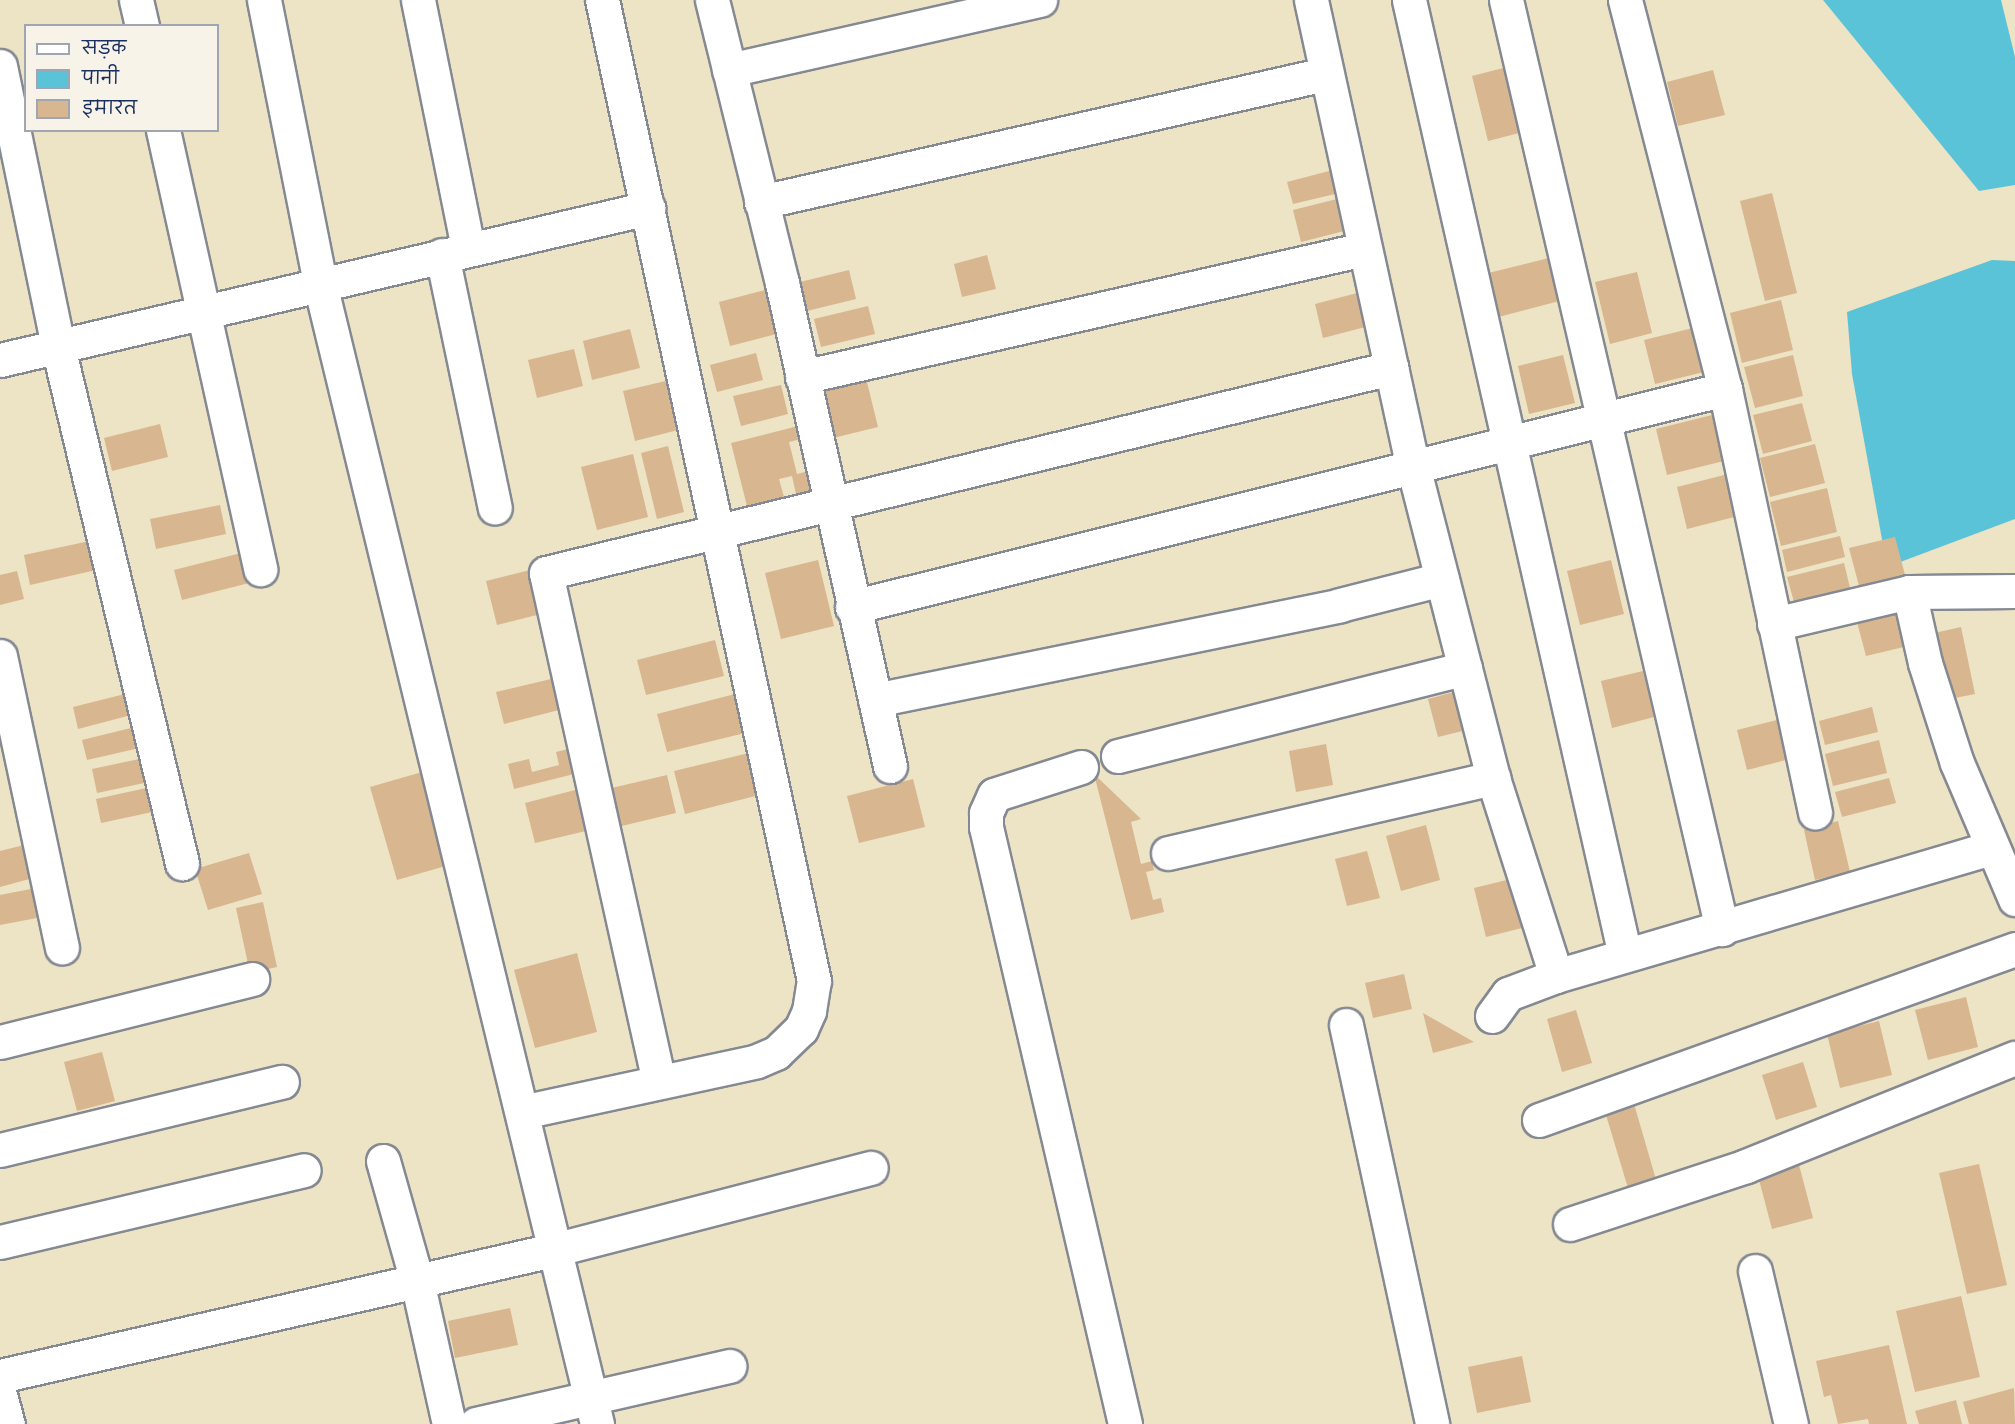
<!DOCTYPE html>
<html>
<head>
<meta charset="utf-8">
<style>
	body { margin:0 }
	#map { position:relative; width:2015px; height:1424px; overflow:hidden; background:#ede3c5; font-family:Caveat,"Playpen Sans Deva",sans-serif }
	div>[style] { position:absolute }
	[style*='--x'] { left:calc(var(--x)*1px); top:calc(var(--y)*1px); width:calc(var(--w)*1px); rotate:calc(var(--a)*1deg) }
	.water>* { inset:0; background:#5bc3d8 }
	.building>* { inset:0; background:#d8b68f }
	.roads { filter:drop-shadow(2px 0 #848992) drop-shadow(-2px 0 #848992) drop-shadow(0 2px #848992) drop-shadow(0 -2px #848992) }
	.minor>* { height:33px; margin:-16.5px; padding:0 16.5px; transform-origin:16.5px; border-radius:16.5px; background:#fff }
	span { translate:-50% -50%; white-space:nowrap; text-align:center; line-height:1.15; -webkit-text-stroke:6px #f7f3e8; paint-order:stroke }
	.legend { position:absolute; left:24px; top:24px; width:195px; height:108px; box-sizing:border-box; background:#f7f3e8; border:2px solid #9fa5b1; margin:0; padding:8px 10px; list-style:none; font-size:18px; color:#1b2f5e }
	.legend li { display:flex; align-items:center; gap:12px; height:30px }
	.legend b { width:30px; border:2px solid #9fa5b1 }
</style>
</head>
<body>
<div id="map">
	<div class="water">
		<div style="clip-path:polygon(1823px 0,2001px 0,2015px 57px,2015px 185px,1979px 191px)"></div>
		<div style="clip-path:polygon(1992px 260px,2015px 261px,2015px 519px,1887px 567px,1852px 374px,1847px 312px)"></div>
	</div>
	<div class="building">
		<div style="clip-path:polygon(1511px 66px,1527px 131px,1488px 141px,1472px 76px)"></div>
		<div style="clip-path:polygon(1713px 70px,1725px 115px,1678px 126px,1667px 82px)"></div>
		<div style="clip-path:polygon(1333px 170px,1339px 193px,1293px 204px,1287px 182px)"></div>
		<div style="clip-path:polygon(1772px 193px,1797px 293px,1765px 301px,1740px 201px)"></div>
		<div style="clip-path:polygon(1341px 198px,1348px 230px,1301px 242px,1293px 210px)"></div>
		<div style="clip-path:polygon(987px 255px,996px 289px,962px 297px,954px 264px)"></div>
		<div style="clip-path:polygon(1557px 256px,1567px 299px,1487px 320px,1476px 276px)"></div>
		<div style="clip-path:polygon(849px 270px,856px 299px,807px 311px,800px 282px)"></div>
		<div style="clip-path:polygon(1637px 272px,1652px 333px,1610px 344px,1595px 282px)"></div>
		<div style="clip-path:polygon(769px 289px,780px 333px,730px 346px,719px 302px)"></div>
		<div style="clip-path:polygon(1361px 292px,1369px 326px,1323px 338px,1315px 304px)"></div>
		<div style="clip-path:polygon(1781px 300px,1793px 350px,1742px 363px,1730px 313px)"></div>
		<div style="clip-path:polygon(868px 306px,875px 334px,821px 347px,814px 319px)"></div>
		<div style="clip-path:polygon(1705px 325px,1716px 369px,1655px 384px,1644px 340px)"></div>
		<div style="clip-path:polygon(630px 329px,640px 368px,592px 380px,583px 341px)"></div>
		<div style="clip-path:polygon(574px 349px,583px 386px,537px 398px,528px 360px)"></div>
		<div style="clip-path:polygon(756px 353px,763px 380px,717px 392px,710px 365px)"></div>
		<div style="clip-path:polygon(1563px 355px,1575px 403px,1529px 414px,1518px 366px)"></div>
		<div style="clip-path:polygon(1793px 355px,1803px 396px,1755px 408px,1744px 367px)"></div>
		<div style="clip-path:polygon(865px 374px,878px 427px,833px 438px,820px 385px)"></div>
		<div style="clip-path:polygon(670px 380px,682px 429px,635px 441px,623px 391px)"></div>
		<div style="clip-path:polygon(781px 385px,788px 414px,741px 426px,733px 396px)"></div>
		<div style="clip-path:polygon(1802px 403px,1812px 441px,1763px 454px,1753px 415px)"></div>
		<div style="clip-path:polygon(1724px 412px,1736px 458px,1667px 475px,1656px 429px)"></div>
		<div style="clip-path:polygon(160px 424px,168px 457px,112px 471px,104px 438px)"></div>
		<div style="clip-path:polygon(798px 426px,801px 439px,789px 442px,797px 474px,809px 471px,814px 489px,796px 494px,792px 476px,779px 479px,784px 497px,747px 506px,731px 443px)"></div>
		<div style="clip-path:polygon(1815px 444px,1825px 483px,1770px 497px,1760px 458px)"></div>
		<div style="clip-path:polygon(668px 446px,684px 512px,657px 519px,641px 453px)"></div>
		<div style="clip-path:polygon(633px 454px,648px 517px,597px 530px,581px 467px)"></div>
		<div style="clip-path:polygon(1736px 472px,1746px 514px,1687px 529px,1677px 487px)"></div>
		<div style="clip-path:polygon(1827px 488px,1837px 532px,1781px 546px,1770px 502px)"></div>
		<div style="clip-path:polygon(220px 505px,226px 534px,156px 549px,150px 519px)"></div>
		<div style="clip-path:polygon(1840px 536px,1845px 557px,1787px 572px,1782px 550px)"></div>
		<div style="clip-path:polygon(1895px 537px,1905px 575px,1859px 586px,1849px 548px)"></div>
		<div style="clip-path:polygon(99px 539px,105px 568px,30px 585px,24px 555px)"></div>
		<div style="clip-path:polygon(241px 553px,249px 583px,182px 600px,174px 570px)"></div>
		<div style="clip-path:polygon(818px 560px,834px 626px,781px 639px,765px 573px)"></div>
		<div style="clip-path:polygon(1611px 560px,1624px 614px,1580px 625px,1567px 571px)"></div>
		<div style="clip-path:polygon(1844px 563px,1850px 588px,1794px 602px,1787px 577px)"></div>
		<div style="clip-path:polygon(530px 570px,541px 614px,497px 625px,486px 581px)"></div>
		<div style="clip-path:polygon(17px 571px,24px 599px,0 605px,0 575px)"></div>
		<div style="clip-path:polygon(1903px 610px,1912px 645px,1866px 656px,1857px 622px)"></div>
		<div style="clip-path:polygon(1961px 627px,1975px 694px,1945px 700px,1930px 634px)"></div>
		<div style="clip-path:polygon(715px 640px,724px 676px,646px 695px,637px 660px)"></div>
		<div style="clip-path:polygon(1643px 671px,1654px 717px,1612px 728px,1601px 681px)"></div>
		<div style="clip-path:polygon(551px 679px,559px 710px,504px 724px,496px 692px)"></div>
		<div style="clip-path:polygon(1469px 688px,1479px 727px,1438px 737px,1428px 699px)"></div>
		<div style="clip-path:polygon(129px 693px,135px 714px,78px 729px,73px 707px)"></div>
		<div style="clip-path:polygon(735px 694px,745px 733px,667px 752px,657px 714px)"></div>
		<div style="clip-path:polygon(1872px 707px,1878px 732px,1825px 745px,1819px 721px)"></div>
		<div style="clip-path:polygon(1793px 716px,1802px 756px,1747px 770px,1737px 730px)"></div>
		<div style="clip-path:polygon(139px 726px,144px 747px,87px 760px,82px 740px)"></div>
		<div style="clip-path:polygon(1879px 740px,1887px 773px,1833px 786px,1825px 754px)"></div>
		<div style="clip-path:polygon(1326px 744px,1333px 785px,1296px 792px,1289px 751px)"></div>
		<div style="clip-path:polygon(572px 748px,578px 773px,514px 789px,508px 764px,529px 759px,532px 772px,559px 765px,556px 752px)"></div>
		<div style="clip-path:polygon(753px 752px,763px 794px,685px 814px,674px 771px)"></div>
		<div style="clip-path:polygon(144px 758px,149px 782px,97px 793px,92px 769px)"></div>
		<div style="clip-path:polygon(429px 770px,456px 863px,397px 880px,370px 787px)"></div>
		<div style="clip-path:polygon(1094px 774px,1141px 819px,1131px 822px,1141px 864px,1152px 861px,1154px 870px,1146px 872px,1153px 900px,1161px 898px,1164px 912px,1131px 920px)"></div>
		<div style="clip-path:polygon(667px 775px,676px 813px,609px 829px,599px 791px)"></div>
		<div style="clip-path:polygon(1889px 778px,1896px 803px,1842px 817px,1835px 792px)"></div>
		<div style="clip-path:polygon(913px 779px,925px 827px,859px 843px,847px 796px)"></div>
		<div style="clip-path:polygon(151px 787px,157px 811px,101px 823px,96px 799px)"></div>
		<div style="clip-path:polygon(579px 789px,590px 830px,535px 843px,525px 803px)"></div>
		<div style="clip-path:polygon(1838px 821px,1850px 872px,1815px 880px,1804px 830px)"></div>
		<div style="clip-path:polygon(1426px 825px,1440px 880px,1401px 891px,1386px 836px)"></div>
		<div style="clip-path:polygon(24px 845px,33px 878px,0 887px,0 851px)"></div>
		<div style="clip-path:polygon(1367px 851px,1380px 898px,1347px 906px,1335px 859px)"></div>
		<div style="clip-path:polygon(249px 853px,262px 894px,208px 910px,195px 869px)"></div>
		<div style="clip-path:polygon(1519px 877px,1530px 926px,1486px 937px,1474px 888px)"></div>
		<div style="clip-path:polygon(36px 888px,42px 917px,0 925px,0 895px)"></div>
		<div style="clip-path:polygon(263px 902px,277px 967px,250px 973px,236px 908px)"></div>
		<div style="clip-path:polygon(577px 953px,597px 1032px,535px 1048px,514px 970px)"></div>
		<div style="clip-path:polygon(1404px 974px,1412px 1009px,1373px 1018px,1365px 983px)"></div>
		<div style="clip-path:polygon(1966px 997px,1978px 1047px,1928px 1060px,1915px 1010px)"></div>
		<div style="clip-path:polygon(1576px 1010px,1592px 1063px,1562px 1072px,1547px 1019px)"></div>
		<div style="clip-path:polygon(1423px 1013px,1474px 1042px,1433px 1053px)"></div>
		<div style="clip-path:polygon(1879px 1021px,1892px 1075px,1840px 1088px,1827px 1034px)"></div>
		<div style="clip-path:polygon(102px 1052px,115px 1101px,77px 1111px,64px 1062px)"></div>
		<div style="clip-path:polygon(1803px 1062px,1817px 1107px,1776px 1120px,1762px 1075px)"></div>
		<div style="clip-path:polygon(1632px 1097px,1659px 1190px,1631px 1198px,1603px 1105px)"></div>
		<div style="clip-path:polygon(1798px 1161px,1813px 1218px,1772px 1229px,1757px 1172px)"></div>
		<div style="clip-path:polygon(1979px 1164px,2007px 1285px,1967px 1294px,1939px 1173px)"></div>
		<div style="clip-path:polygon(1961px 1296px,1980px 1377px,1915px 1392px,1896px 1311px)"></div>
		<div style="clip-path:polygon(510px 1308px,518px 1345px,455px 1358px,448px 1321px)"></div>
		<div style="clip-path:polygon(1889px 1345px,1907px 1424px,1869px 1424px,1868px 1419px,1838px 1424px,1831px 1395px,1824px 1397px,1816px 1361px)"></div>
		<div style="clip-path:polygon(1522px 1356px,1531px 1402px,1477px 1413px,1468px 1367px)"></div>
		<div style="clip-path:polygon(2014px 1388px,2015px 1424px,1969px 1424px,1963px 1402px)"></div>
		<div style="clip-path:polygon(1956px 1400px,1962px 1424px,1919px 1424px,1915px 1411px)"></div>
	</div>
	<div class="roads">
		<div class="minor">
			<div style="--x:136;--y:0;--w:27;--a:77"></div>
			<div style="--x:264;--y:0;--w:289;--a:78.8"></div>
			<div style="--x:320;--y:284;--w:1173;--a:76.34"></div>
			<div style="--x:418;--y:0;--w:254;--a:78.6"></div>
			<div style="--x:712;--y:0;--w:292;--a:76.1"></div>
			<div style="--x:782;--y:283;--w:495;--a:77.4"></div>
			<div style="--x:1311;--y:0;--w:477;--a:77.7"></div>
			<div style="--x:1413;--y:466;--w:322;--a:75.6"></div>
			<div style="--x:1493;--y:778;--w:208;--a:72.3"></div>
			<div style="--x:1409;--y:0;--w:979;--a:77.26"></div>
			<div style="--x:1506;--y:0;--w:954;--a:76.91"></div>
			<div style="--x:1625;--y:0;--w:402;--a:75.6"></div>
			<div style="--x:1725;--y:389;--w:433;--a:78"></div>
			<div style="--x:0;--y:66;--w:287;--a:78.3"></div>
			<div style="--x:58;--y:347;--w:531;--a:76.49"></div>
			<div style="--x:729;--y:70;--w:319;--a:-12.7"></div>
			<div style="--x:163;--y:130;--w:450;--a:77.5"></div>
			<div style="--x:761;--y:202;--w:578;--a:-12.79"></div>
			<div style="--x:442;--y:255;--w:258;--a:78.2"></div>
			<div style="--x:0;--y:360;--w:666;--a:-13.2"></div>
			<div style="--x:802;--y:377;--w:576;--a:-12.83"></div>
			<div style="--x:1909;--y:592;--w:73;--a:77.3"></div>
			<div style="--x:1925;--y:663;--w:105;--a:72.3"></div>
			<div style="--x:1957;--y:763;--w:148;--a:66.9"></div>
			<div style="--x:852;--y:607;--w:900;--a:-14.02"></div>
			<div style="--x:1774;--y:624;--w:139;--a:-13.3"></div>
			<div style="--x:1909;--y:592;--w:106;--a:-0.5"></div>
			<div style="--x:0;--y:656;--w:298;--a:78"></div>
			<div style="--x:875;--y:700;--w:475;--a:-11.5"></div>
			<div style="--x:1340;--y:605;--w:105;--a:-14.3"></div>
			<div style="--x:1118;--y:756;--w:358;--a:-14.2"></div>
			<div style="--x:1081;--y:767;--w:91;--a:162.2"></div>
			<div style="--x:994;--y:795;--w:20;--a:114"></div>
			<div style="--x:986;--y:813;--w:14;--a:90"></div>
			<div style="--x:986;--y:827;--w:613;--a:76.89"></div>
			<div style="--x:1168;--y:853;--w:334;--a:-13"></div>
			<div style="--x:1492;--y:1016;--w:27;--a:-54"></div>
			<div style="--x:1508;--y:994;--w:51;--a:-20.6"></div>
			<div style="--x:1556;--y:976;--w:453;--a:-16.4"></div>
			<div style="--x:1346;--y:1025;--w:408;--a:77.8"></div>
			<div style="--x:0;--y:1042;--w:260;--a:-14"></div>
			<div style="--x:659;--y:1082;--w:521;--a:-102.52"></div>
			<div style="--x:546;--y:573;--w:870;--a:-13.64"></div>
			<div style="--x:522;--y:1112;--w:240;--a:-12.2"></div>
			<div style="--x:757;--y:1061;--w:21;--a:-23"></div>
			<div style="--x:776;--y:1053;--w:35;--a:-44"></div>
			<div style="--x:801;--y:1029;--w:20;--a:-66"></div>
			<div style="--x:809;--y:1011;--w:30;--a:-81"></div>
			<div style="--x:814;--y:981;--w:1004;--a:-102.19"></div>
			<div style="--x:1539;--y:1120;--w:506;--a:-19.76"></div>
			<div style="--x:0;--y:1150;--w:290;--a:-13.6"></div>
			<div style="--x:383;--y:1161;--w:125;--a:74.2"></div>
			<div style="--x:417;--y:1281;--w:147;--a:77.4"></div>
			<div style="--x:1570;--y:1224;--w:185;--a:-18.2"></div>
			<div style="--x:1746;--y:1166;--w:290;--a:-21.9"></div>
			<div style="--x:0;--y:1242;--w:312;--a:-13.3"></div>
			<div style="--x:1755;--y:1271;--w:157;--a:76.8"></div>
			<div style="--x:0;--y:1376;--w:571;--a:-12.84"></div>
			<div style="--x:557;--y:1249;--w:324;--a:-14.5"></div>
			<div style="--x:0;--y:1395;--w:30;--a:75"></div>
			<div style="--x:476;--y:1424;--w:260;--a:-12.9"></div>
		</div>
	</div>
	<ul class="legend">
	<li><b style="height:8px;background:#fff"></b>सड़क</li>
	<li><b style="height:16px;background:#5bc3d8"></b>पानी</li>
	<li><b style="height:16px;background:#d8b68f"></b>इमारत</li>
	</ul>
</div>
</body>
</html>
